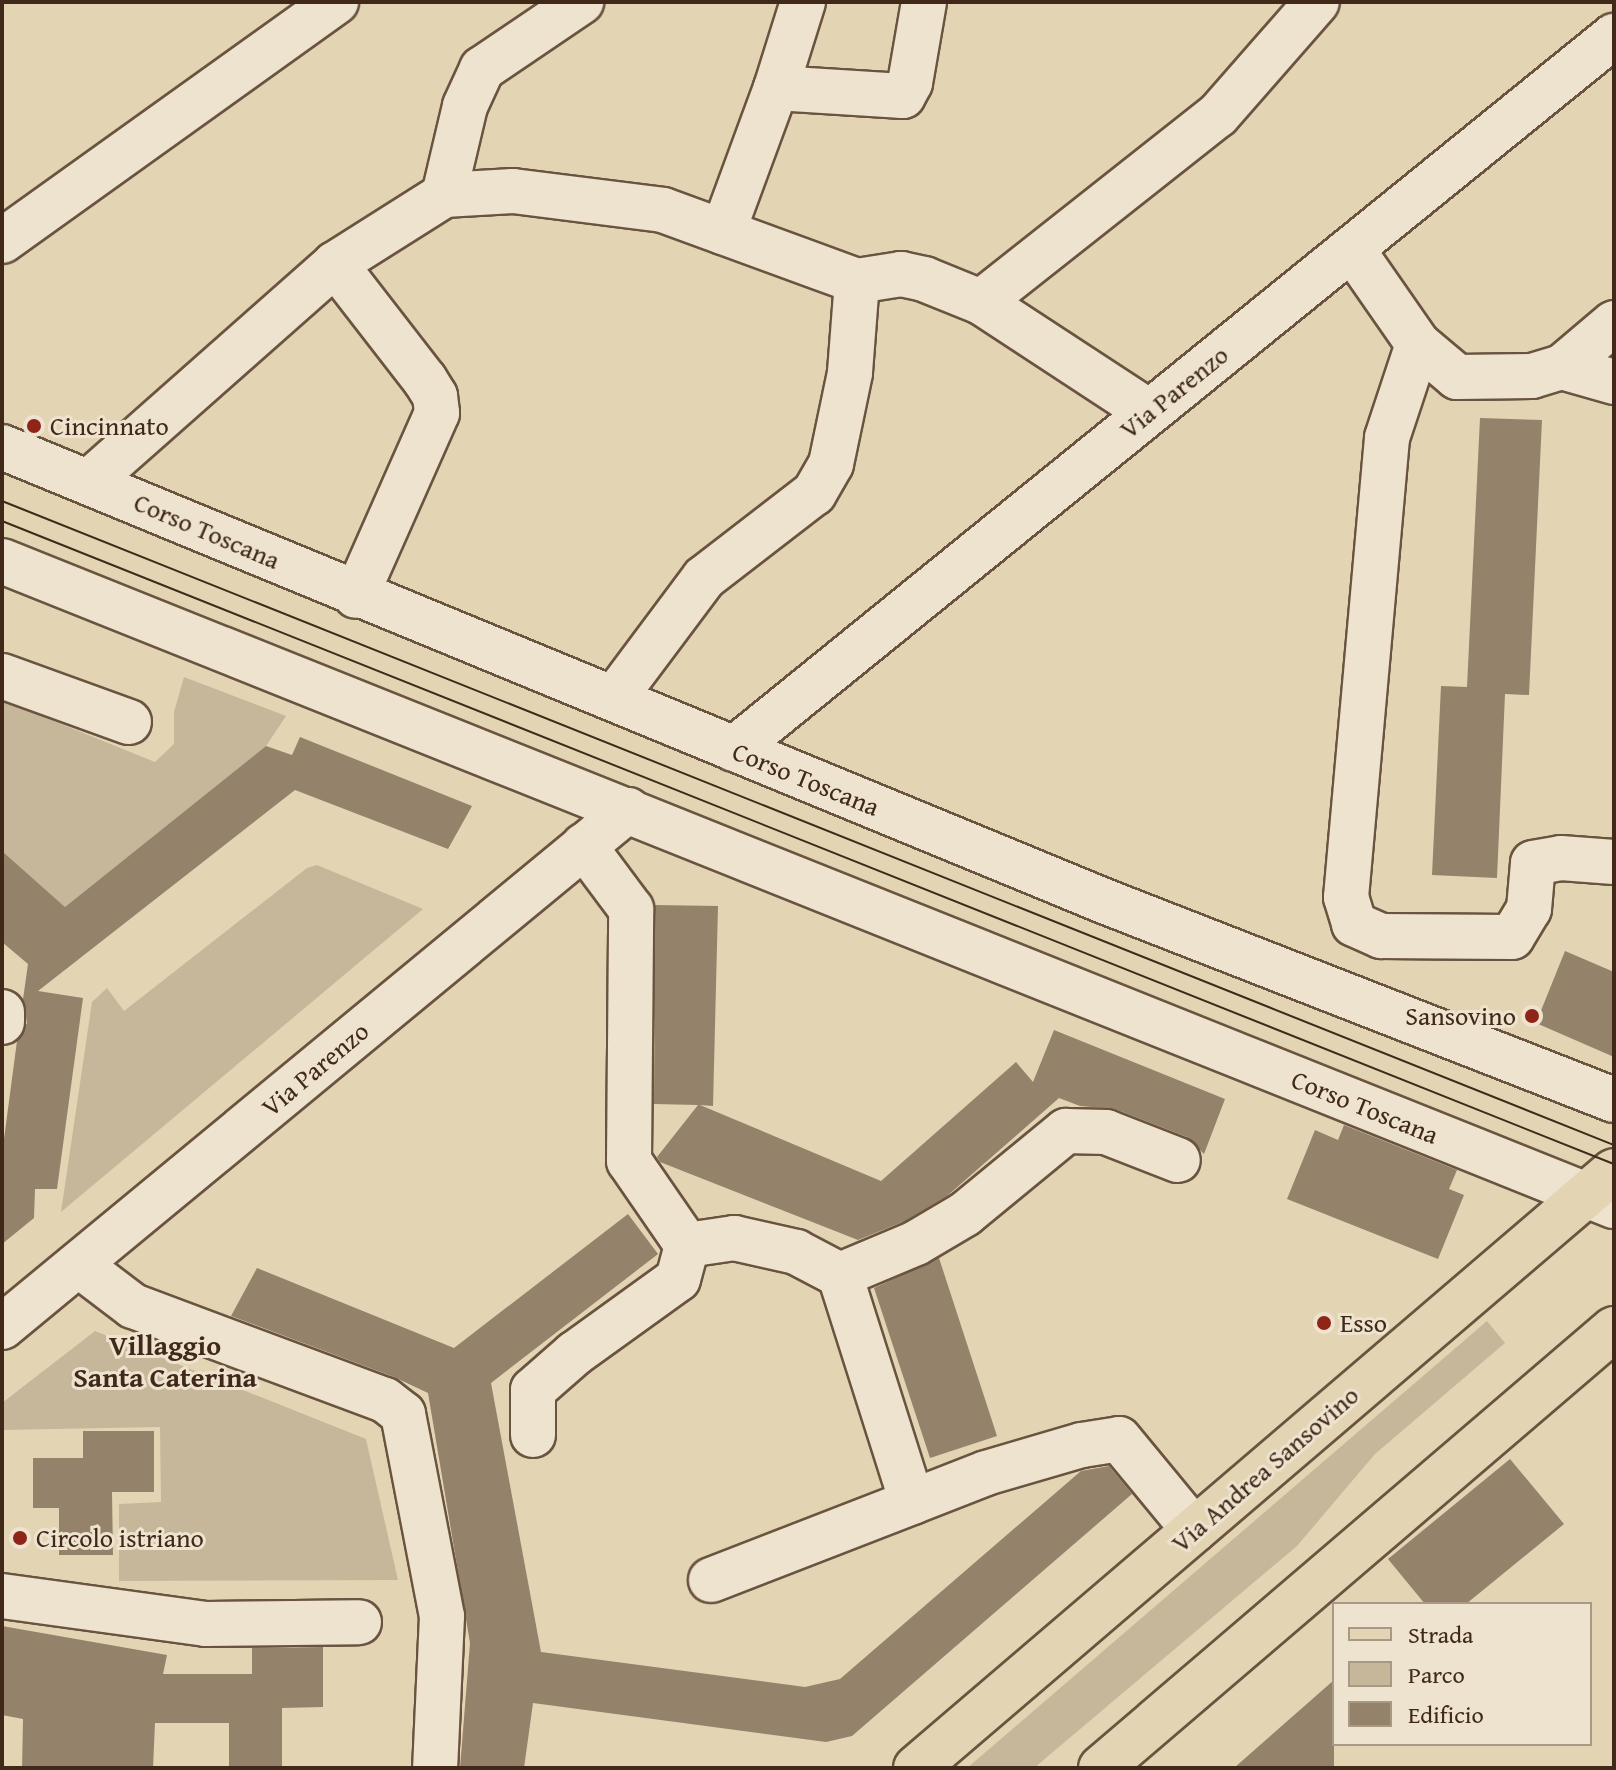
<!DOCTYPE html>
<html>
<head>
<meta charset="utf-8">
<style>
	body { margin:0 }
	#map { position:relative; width:1616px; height:1770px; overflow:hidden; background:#e3d4b4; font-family:"Gentium Book Plus",serif }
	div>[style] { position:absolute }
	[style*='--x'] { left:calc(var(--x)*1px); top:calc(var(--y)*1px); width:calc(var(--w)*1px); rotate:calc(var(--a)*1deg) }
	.green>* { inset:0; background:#c7b79a }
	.building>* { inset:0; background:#95826a }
	.roads { filter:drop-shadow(2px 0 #6a5440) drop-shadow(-2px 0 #6a5440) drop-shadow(0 2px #6a5440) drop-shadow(0 -2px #6a5440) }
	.minor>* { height:44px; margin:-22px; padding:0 22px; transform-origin:22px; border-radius:22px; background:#ede3ce }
	.major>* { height:44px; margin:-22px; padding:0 22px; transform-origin:22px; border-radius:22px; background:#e3d4b4 }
	.tram>* { height:2px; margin:-1px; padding:0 1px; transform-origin:1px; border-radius:1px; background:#41291a }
	.dots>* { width:22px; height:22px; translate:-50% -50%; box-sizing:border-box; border:4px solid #ede3ce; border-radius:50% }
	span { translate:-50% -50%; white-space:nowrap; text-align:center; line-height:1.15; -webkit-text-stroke:6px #ede3ce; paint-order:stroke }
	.street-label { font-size:26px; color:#41291a }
	.poi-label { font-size:26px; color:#41291a }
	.left { translate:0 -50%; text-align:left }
	.right { translate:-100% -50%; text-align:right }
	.neighbourhood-label { font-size:28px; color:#41291a; font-weight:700 }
	.frame { position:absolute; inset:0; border:4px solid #41291a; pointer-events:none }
	.legend { position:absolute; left:1332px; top:1602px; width:260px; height:144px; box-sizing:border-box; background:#ede3ce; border:2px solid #a89986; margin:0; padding:10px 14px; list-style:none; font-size:24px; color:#41291a }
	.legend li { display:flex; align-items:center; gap:16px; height:40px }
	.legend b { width:40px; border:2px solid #a89986 }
</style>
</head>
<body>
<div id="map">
	<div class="green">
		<div style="clip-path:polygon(184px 677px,286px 716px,266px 746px,65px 907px,2px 851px,2px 700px,155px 762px,174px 744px,174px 712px)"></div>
		<div style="clip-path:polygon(317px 865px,423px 909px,61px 1212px,92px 1002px,107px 988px,124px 1011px,307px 868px)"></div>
		<div style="clip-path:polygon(1487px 1321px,1505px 1343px,1375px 1454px,1297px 1546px,1034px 1768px,967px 1768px)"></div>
		<div style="clip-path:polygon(95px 1331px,366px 1439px,398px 1580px,119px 1581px,119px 1504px,161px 1502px,160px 1427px,2px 1430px,2px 1403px)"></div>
	</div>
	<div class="building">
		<div style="clip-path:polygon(1480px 418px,1542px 420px,1529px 695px,1505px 694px,1497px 878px,1432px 875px,1441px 686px,1467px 687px)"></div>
		<div style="clip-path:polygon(300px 737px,472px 806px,448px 849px,295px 790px,38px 991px,83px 998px,57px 1189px,35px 1189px,34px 1218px,2px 1244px,2px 1154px,17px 1041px,27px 1023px,23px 999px,28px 964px,2px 942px,2px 851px,65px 907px,266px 746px,292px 755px)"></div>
		<div style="clip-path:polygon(655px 905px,718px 906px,713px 1106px,700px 1105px,881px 1181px,1016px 1062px,1033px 1082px,1054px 1030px,1225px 1099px,1204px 1154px,1187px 1137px,1115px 1109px,1080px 1106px,1059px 1098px,947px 1196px,905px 1221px,858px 1240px,660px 1162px,657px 1157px,698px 1105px,654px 1104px)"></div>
		<div style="clip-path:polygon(1565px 951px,1614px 972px,1614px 1057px,1536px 1023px)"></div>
		<div style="clip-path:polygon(1344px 1125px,1457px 1170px,1449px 1189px,1464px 1195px,1438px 1259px,1287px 1199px,1315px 1130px,1338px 1140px)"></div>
		<div style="clip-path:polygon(628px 1214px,658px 1254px,491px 1383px,541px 1652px,805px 1687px,840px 1679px,1081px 1471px,1109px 1466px,1132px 1494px,852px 1736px,826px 1742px,533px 1703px,524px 1768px,460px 1768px,470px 1643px,428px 1393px,394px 1377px,231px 1316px,257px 1268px,454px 1348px)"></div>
		<div style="clip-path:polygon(939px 1258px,997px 1436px,930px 1458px,874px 1288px)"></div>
		<div style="clip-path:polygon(83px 1431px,154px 1431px,154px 1492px,112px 1492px,113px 1555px,59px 1555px,59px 1508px,33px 1508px,33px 1458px,83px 1458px)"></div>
		<div style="clip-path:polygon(1510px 1459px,1564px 1524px,1466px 1604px,1425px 1604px,1388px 1559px)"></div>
		<div style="clip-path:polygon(2px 1626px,167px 1655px,163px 1674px,252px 1674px,252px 1648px,323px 1647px,323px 1707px,282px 1708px,282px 1768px,229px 1768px,229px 1723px,155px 1723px,153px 1768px,22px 1768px,23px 1719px,2px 1715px)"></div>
		<div style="clip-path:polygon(1334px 1680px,1334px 1768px,1234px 1768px)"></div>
	</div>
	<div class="roads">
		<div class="minor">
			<div style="--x:776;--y:88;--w:127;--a:3.6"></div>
			<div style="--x:903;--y:96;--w:15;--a:-62"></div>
			<div style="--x:910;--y:83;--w:82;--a:-80.2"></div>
			<div style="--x:444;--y:195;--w:91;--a:-76.7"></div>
			<div style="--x:465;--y:106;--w:41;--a:-65.3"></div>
			<div style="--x:482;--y:69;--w:120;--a:-34.1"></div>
			<div style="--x:723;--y:232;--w:153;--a:-69.8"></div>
			<div style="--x:776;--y:88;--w:90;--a:-72.6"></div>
			<div style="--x:2;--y:241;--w:411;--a:-35.6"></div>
			<div style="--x:1352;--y:249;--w:116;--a:55.2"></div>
			<div style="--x:1418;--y:344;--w:51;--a:40.2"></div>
			<div style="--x:1457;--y:377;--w:75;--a:-0.8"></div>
			<div style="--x:1532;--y:376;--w:31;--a:-17"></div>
			<div style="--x:1562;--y:367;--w:68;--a:-40.2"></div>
			<div style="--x:335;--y:264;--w:147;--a:52.2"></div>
			<div style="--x:425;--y:380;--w:19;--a:58"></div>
			<div style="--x:435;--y:396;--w:17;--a:83"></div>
			<div style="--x:437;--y:413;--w:200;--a:113.9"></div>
			<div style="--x:857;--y:281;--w:45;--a:-9"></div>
			<div style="--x:901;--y:274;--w:24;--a:12"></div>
			<div style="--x:924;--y:279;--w:61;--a:22"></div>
			<div style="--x:1418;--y:344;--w:99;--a:108.3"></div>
			<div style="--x:1387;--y:438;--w:461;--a:95.1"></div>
			<div style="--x:1346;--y:897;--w:28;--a:73"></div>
			<div style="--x:1354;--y:924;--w:30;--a:24"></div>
			<div style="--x:1381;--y:936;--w:131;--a:0.4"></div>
			<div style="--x:1512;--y:937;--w:33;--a:-59"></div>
			<div style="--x:1529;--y:909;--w:46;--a:-85"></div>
			<div style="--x:1533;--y:863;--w:28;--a:-10"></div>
			<div style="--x:1561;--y:858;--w:53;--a:4.3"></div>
			<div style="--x:1562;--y:367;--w:54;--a:16.1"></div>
			<div style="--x:1149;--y:412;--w:201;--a:-146.8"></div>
			<div style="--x:981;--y:302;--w:302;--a:-38.3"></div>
			<div style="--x:1218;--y:115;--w:150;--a:-48.8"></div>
			<div style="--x:2;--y:447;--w:1192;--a:22.39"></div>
			<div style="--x:1104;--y:901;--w:547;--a:21.32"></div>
			<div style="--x:90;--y:481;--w:327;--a:-41.5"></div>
			<div style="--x:335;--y:264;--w:129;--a:-32.3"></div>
			<div style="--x:444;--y:195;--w:69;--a:-3.3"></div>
			<div style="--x:513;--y:191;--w:151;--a:7.2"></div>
			<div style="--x:663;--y:210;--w:207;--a:20.1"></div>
			<div style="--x:857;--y:281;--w:92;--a:94.4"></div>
			<div style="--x:850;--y:373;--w:93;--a:101.8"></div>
			<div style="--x:831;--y:464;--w:34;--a:120"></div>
			<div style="--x:814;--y:493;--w:139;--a:142.3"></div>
			<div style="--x:704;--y:578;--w:149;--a:126.8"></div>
			<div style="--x:2;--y:561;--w:1736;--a:21.81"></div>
			<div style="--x:2;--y:676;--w:135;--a:19.9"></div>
			<div style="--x:734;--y:749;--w:1133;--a:-39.02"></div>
			<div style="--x:2;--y:1012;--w:10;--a:90"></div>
			<div style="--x:687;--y:1245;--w:48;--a:-8.5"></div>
			<div style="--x:734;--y:1238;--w:64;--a:12.7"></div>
			<div style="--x:796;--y:1252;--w:50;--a:27.6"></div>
			<div style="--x:840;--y:1275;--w:238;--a:72.4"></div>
			<div style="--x:912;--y:1502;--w:79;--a:-21.4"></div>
			<div style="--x:986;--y:1473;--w:100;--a:-16.3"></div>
			<div style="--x:1082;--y:1445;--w:37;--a:-9"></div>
			<div style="--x:1119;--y:1439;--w:118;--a:50.5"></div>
			<div style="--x:79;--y:1265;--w:68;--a:37.2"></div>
			<div style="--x:133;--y:1306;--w:269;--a:20.5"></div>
			<div style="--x:385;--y:1400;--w:23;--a:38"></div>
			<div style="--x:403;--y:1414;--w:206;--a:79.1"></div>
			<div style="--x:442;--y:1616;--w:152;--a:92.6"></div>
			<div style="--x:840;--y:1275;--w:82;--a:-22.8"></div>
			<div style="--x:916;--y:1243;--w:57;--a:-30.6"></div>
			<div style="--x:965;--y:1214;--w:131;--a:-39.4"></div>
			<div style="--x:1066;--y:1131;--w:40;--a:1.4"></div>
			<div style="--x:1106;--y:1132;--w:77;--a:21.3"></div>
			<div style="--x:2;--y:1327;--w:812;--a:-39.55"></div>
			<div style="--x:533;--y:1435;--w:45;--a:-90"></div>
			<div style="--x:533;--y:1390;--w:55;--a:-41.3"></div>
			<div style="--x:574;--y:1354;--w:128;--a:-35.8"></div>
			<div style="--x:678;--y:1279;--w:35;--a:-75"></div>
			<div style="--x:687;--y:1245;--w:102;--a:-124.6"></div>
			<div style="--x:629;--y:1161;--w:252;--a:-89.5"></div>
			<div style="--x:631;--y:909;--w:79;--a:-126.7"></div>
			<div style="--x:711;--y:1580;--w:216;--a:-21.2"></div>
			<div style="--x:2;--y:1596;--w:206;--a:7.8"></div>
			<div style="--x:206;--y:1624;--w:153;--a:-0.7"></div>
		</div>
		<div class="major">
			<div style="--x:916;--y:1768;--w:918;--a:-40.54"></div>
			<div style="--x:1101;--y:1768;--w:675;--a:-40.56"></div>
		</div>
	</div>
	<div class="tram">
		<div style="--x:2;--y:501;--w:1736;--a:21.78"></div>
		<div style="--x:2;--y:521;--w:1736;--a:21.75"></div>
	</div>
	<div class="dots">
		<div style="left:34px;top:426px;background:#8f2418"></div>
		<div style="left:1532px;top:1016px;background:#8f2418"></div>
		<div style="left:1324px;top:1323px;background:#8f2418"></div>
		<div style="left:20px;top:1538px;background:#8f2418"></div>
	</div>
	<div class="street-label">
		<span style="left:1174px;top:392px;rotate:-39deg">Via Parenzo</span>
		<span style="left:207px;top:531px;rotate:23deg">Corso Toscana</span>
		<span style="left:806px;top:779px;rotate:22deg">Corso Toscana</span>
		<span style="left:315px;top:1069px;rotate:-40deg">Via Parenzo</span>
		<span style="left:1365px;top:1107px;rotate:22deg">Corso Toscana</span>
		<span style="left:1265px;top:1469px;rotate:-41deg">Via Andrea Sansovino</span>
	</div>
	<div class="poi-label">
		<span class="left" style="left:50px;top:426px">Cincinnato</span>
		<span class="right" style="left:1516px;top:1016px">Sansovino</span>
		<span class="left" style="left:1340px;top:1323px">Esso</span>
		<span class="left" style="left:36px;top:1538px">Circolo istriano</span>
	</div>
	<div class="neighbourhood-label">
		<span style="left:165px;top:1361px">Villaggio<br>Santa Caterina</span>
	</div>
	<div class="frame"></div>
	<ul class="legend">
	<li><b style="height:10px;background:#e3d4b4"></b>Strada</li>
	<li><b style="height:22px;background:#c7b79a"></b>Parco</li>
	<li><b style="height:22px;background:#95826a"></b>Edificio</li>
	</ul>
</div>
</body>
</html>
